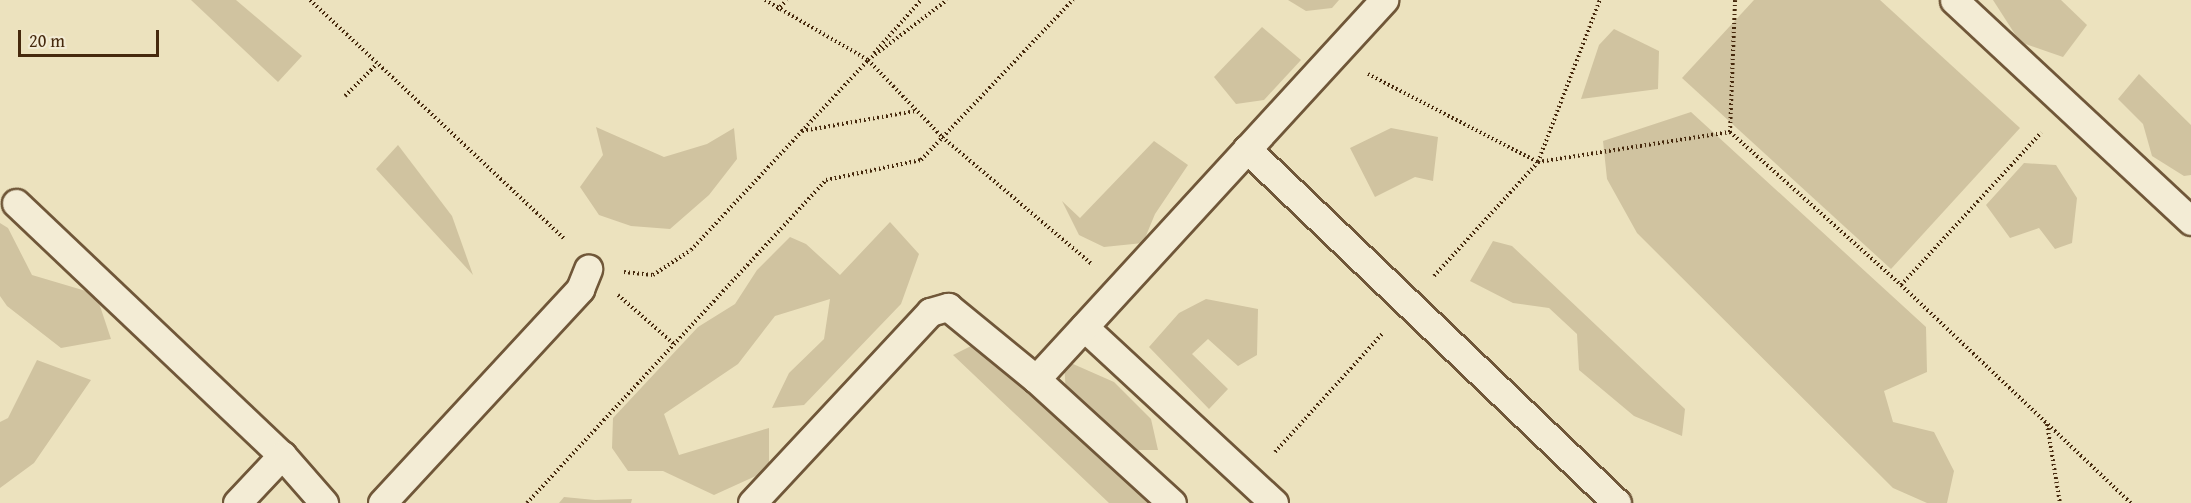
<!DOCTYPE html>
<html>
<head>
<meta charset="utf-8">
<style>
	body { margin:0 }
	#map { position:relative; width:2191px; height:503px; overflow:hidden; background:#ece2be; font-family:"Gentium Book Plus",serif }
	div>[style] { position:absolute }
	[style*='--x'] { left:calc(var(--x)*1px); top:calc(var(--y)*1px); width:calc(var(--w)*1px); rotate:calc(var(--a)*1deg) }
	.green>* { inset:0; background:#d0c3a0 }
	.path>* { height:4px; margin-top:-2px; transform-origin:0; background:repeating-linear-gradient(90deg,#46290d 0 1.5px,transparent 0 4.5px) }
	.roads { filter:drop-shadow(2px 0 #705739) drop-shadow(-2px 0 #705739) drop-shadow(0 2px #705739) drop-shadow(0 -2px #705739) }
	.lane>* { height:27px; margin:-13.5px; padding:0 13.5px; transform-origin:13.5px; border-radius:13.5px; background:#f3ecd5 }
	span { translate:-50% -50%; white-space:nowrap; text-align:center; line-height:1.15; -webkit-text-stroke:4.5px #f3ecd5; paint-order:stroke }
	.scale { position:absolute; left:18px; top:30px; width:141px; height:27px; box-sizing:border-box; border:3px solid #46290d; border-top:0; padding-left:8px; font-size:18px; line-height:21px; white-space:nowrap; color:#46290d; -webkit-text-stroke:4px #f3ecd5; paint-order:stroke }
</style>
</head>
<body>
<div id="map">
	<div class="green">
		<div style="clip-path:polygon(191px 0,236px 0,302px 56px,278px 82px)"></div>
		<div style="clip-path:polygon(1288px 0,1339px 0,1332px 8px,1306px 11px)"></div>
		<div style="clip-path:polygon(1754px 0,1880px 0,2020px 128px,1891px 269px,1682px 78px)"></div>
		<div style="clip-path:polygon(1993px 0,2061px 0,2087px 25px,2063px 57px,2020px 42px)"></div>
		<div style="clip-path:polygon(1262px 27px,1301px 60px,1264px 100px,1236px 104px,1214px 77px)"></div>
		<div style="clip-path:polygon(1614px 29px,1659px 51px,1658px 89px,1581px 99px,1599px 45px)"></div>
		<div style="clip-path:polygon(2139px 74px,2191px 125px,2191px 175px,2184px 176px,2152px 156px,2143px 124px,2118px 99px)"></div>
		<div style="clip-path:polygon(1691px 112px,1926px 327px,1927px 372px,1884px 391px,1893px 422px,1934px 432px,1954px 471px,1947px 503px,1927px 503px,1893px 488px,1637px 233px,1607px 179px,1603px 141px)"></div>
		<div style="clip-path:polygon(596px 127px,664px 157px,707px 144px,734px 128px,737px 159px,709px 195px,670px 229px,631px 226px,599px 215px,580px 187px,603px 155px)"></div>
		<div style="clip-path:polygon(1391px 128px,1438px 137px,1433px 181px,1415px 177px,1375px 197px,1350px 148px)"></div>
		<div style="clip-path:polygon(1154px 141px,1188px 165px,1155px 214px,1143px 243px,1104px 247px,1079px 235px,1062px 201px,1080px 218px)"></div>
		<div style="clip-path:polygon(398px 145px,452px 216px,473px 275px,376px 169px)"></div>
		<div style="clip-path:polygon(2024px 163px,2056px 165px,2077px 198px,2072px 243px,2055px 249px,2039px 228px,2010px 238px,1986px 205px)"></div>
		<div style="clip-path:polygon(890px 222px,919px 254px,901px 304px,804px 405px,772px 408px,789px 373px,824px 339px,830px 299px,775px 316px,738px 364px,664px 414px,679px 455px,769px 428px,769px 470px,714px 495px,663px 471px,628px 471px,612px 448px,613px 418px,698px 327px,735px 304px,757px 270px,790px 237px,806px 244px,840px 275px)"></div>
		<div style="clip-path:polygon(0 223px,8px 228px,32px 275px,96px 294px,111px 339px,61px 348px,7px 306px,0 296px)"></div>
		<div style="clip-path:polygon(1493px 241px,1512px 246px,1685px 409px,1682px 436px,1634px 416px,1579px 370px,1577px 334px,1549px 308px,1513px 303px,1470px 281px)"></div>
		<div style="clip-path:polygon(1206px 299px,1258px 309px,1257px 355px,1238px 366px,1208px 339px,1192px 354px,1228px 389px,1209px 409px,1149px 347px,1179px 313px)"></div>
		<div style="clip-path:polygon(983px 340px,1066px 396px,1064px 360px,1114px 382px,1151px 419px,1158px 450px,1130px 450px,1161px 503px,1109px 503px,953px 355px)"></div>
		<div style="clip-path:polygon(37px 360px,91px 380px,34px 463px,0 488px,0 422px,8px 418px)"></div>
		<div style="clip-path:polygon(564px 497px,595px 500px,632px 499px,631px 503px,559px 503px)"></div>
	</div>
	<div class="path">
		<div style="--x:310;--y:0;--w:351;--a:43.2"></div>
		<div style="--x:765;--y:0;--w:119;--a:30.2"></div>
		<div style="--x:868;--y:60;--w:107;--a:46.1"></div>
		<div style="--x:942;--y:137;--w:197;--a:40.3"></div>
		<div style="--x:777;--y:10;--w:14;--a:-45"></div>
		<div style="--x:874;--y:53;--w:71;--a:-48.4"></div>
		<div style="--x:1368;--y:74;--w:191;--a:27.4"></div>
		<div style="--x:1538;--y:162;--w:194;--a:-8.9"></div>
		<div style="--x:1730;--y:132;--w:229;--a:41.8"></div>
		<div style="--x:1901;--y:285;--w:317;--a:43.5"></div>
		<div style="--x:345;--y:96;--w:45;--a:-45"></div>
		<div style="--x:802;--y:131;--w:116;--a:-10"></div>
		<div style="--x:1730;--y:132;--w:132;--a:-87.8"></div>
		<div style="--x:624;--y:272;--w:29;--a:6"></div>
		<div style="--x:653;--y:275;--w:45;--a:-33.3"></div>
		<div style="--x:691;--y:250;--w:260;--a:-47"></div>
		<div style="--x:868;--y:60;--w:99;--a:-37.2"></div>
		<div style="--x:1434;--y:276;--w:154;--a:-47.6"></div>
		<div style="--x:1538;--y:162;--w:173;--a:-69.1"></div>
		<div style="--x:1901;--y:285;--w:207;--a:-47.4"></div>
		<div style="--x:618;--y:295;--w:74;--a:41.2"></div>
		<div style="--x:2047;--y:424;--w:80;--a:80.7"></div>
		<div style="--x:1275;--y:452;--w:161;--a:-47.8"></div>
		<div style="--x:527;--y:503;--w:440;--a:-47.2"></div>
		<div style="--x:826;--y:180;--w:97;--a:-11.9"></div>
		<div style="--x:921;--y:160;--w:221;--a:-46.5"></div>
	</div>
	<div class="roads">
		<div class="lane">
			<div style="--x:1954;--y:0;--w:324;--a:43"></div>
			<div style="--x:1247;--y:149;--w:512;--a:43.73"></div>
			<div style="--x:16;--y:203;--w:366;--a:43.5"></div>
			<div style="--x:282;--y:455;--w:64;--a:48.8"></div>
			<div style="--x:1084;--y:327;--w:259;--a:42.8"></div>
			<div style="--x:1036;--y:379;--w:515;--a:-47.44"></div>
			<div style="--x:237;--y:503;--w:66;--a:-46.8"></div>
			<div style="--x:382;--y:503;--w:292;--a:-47.2"></div>
			<div style="--x:580;--y:289;--w:22;--a:-68"></div>
			<div style="--x:752;--y:503;--w:261;--a:-47"></div>
			<div style="--x:930;--y:312;--w:19;--a:-16"></div>
			<div style="--x:948;--y:307;--w:114;--a:39.3"></div>
			<div style="--x:1036;--y:379;--w:184;--a:42.4"></div>
		</div>
	</div>
	<div class="scale">20 m</div>
</div>
</body>
</html>
